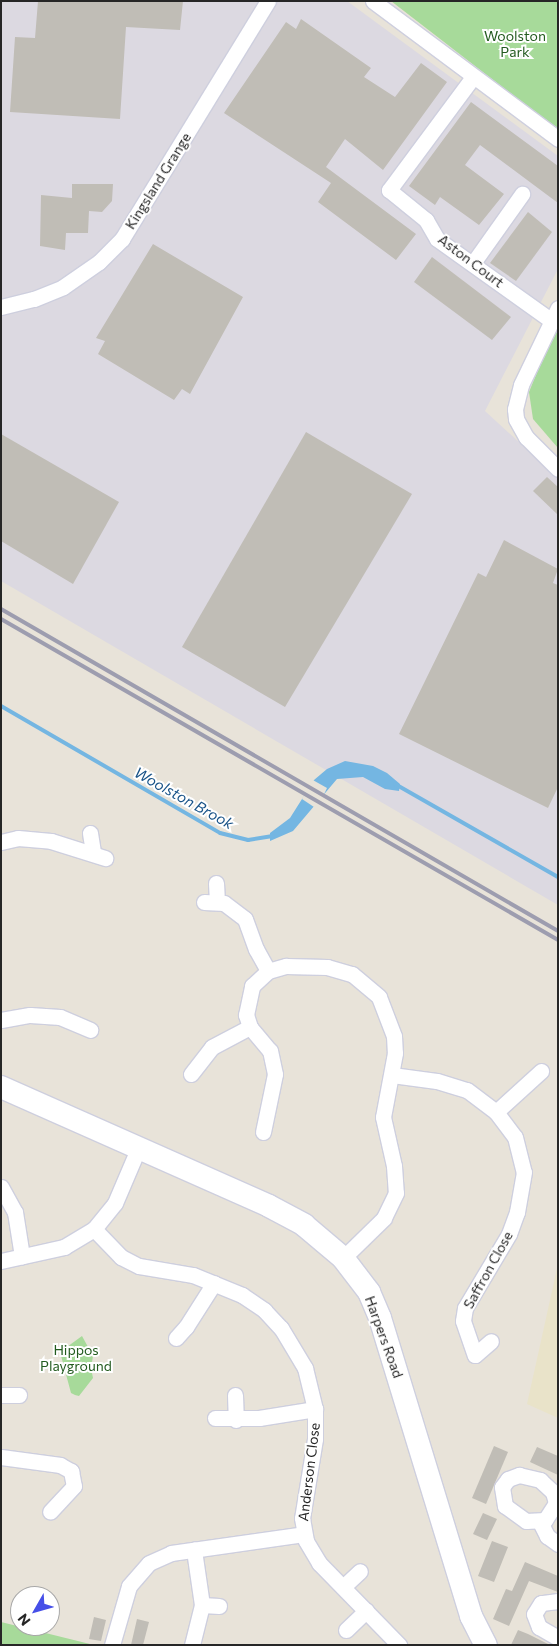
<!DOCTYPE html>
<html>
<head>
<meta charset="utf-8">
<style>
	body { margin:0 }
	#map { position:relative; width:559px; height:1646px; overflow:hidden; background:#e8e3d9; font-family:Commissioner,sans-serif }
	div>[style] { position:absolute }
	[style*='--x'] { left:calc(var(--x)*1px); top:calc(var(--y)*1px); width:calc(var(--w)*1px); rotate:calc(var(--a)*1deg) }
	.industrial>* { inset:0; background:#dcd9e1 }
	.education>* { inset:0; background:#e9e3c9 }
	.green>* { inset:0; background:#a7da9a }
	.water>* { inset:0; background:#74b6e2 }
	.pier>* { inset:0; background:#e8e3d9 }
	.stream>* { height:4px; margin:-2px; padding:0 2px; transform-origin:2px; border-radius:2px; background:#74b6e2 }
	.building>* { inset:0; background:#c0bdb6 }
	.roads { filter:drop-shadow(1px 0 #cecfde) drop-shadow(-1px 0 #cecfde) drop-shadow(0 1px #cecfde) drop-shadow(0 -1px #cecfde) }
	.street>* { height:15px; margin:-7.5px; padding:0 7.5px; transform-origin:7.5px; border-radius:7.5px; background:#fff }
	.secondary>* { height:22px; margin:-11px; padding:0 11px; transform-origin:11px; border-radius:11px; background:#fff }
	.rail>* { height:4px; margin:-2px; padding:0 2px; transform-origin:2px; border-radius:2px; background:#9d9daf }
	span { translate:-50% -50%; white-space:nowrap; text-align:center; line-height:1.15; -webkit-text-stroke:4px #fff; paint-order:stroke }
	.park-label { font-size:14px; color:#235b1f }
	.street-label { font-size:14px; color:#262626 }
	.water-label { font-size:15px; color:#195388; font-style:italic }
	.frame { position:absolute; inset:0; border:2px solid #262626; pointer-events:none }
	.north { position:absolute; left:10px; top:1586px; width:50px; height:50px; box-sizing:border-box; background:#fff; border:1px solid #a8a8a8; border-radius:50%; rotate:232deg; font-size:14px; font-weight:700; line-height:20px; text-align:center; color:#262626 }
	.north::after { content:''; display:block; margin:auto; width:18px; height:22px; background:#464fe8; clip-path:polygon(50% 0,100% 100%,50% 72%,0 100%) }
</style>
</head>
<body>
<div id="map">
	<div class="industrial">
		<div style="clip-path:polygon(1px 1px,347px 1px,558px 156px,558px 269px,485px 411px,558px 478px,558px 905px,1px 581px)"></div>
	</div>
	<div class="education">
		<div style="clip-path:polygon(558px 1264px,558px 1418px,527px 1404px)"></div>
	</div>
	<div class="green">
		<div style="clip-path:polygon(391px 1px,558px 1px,558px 130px)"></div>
		<div style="clip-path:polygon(558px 321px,558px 448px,533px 419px,529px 392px)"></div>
		<div style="clip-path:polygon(82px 1336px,93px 1356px,91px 1368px,93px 1378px,79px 1396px,75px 1395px,71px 1393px,60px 1352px)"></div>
		<div style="clip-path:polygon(1px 1622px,94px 1645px,1px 1645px)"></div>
	</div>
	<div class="water">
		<div style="clip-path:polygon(345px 761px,373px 766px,387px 773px,400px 784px,399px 791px,385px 789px,363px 777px,337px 779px,293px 831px,270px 841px,270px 833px,290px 818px,314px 780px,327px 769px)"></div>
	</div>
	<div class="pier">
		<div style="clip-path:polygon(311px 779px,327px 788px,317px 809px,302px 799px)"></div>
	</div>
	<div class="stream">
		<div style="--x:1;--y:706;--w:253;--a:30.1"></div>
		<div style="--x:220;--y:833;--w:29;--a:14"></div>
		<div style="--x:248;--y:840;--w:25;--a:-9"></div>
		<div style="--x:395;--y:784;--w:188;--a:29.7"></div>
	</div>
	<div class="building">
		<div style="clip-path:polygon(38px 1px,183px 1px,180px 30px,126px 27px,120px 119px,10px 112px,15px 37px,35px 38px)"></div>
		<div style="clip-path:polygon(301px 19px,371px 68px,364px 77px,395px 97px,421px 63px,447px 82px,383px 170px,345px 139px,326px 167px,416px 234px,396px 260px,318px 202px,331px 183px,224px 113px,286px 22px,296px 29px)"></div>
		<div style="clip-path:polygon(471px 102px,558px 166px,558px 203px,480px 145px,465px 165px,504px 194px,479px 225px,440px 197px,435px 205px,409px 186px)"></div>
		<div style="clip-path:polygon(72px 184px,113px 184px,112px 201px,102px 212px,89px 211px,88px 233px,66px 233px,65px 250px,40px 246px,41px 195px,72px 198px)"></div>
		<div style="clip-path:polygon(528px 212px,552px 232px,516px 281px,490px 263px)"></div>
		<div style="clip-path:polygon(153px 244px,243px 297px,190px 394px,182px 389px,174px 400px,98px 354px,105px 341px,96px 338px)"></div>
		<div style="clip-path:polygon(432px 257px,511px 317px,492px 340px,414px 282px)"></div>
		<div style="clip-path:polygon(306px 432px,412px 494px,285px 707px,182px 647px)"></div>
		<div style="clip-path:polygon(1px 434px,119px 502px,73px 584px,1px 541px)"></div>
		<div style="clip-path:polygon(547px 477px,558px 487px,558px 515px,533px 491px)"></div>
		<div style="clip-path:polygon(504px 540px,558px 569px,553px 583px,558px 585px,558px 787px,548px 808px,399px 734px,478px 573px,486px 577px)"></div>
		<div style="clip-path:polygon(494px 1446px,508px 1452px,486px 1504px,472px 1498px)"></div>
		<div style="clip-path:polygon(537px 1447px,558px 1456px,558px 1475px,530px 1462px)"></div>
		<div style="clip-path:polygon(483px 1513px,497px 1519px,487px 1540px,473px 1534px)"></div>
		<div style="clip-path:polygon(492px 1541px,508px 1547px,494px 1582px,478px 1576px)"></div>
		<div style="clip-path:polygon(525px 1562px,558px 1576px,558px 1592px,529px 1581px,509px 1626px,493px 1619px,506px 1589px,512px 1591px)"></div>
		<div style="clip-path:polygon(94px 1617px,106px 1620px,101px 1641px,89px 1639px)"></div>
		<div style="clip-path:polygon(137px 1619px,149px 1622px,143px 1645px,131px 1645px)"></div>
		<div style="clip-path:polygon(518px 1630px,528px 1634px,550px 1645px,511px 1645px)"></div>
	</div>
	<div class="roads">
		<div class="street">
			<div style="--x:373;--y:1;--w:231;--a:36.7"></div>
			<div style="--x:473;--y:77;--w:141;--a:126.6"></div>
			<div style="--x:389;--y:190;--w:48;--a:39"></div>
			<div style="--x:426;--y:220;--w:22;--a:60"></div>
			<div style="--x:437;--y:239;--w:141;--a:35.5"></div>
			<div style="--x:473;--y:263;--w:85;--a:-54.6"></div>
			<div style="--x:1;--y:307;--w:34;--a:-14"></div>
			<div style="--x:34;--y:299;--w:31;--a:-22"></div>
			<div style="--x:63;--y:287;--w:44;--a:-34.8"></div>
			<div style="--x:99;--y:262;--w:33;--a:-45"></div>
			<div style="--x:122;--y:239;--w:279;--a:-58.5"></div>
			<div style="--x:558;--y:308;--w:85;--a:115.7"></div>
			<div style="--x:521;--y:385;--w:25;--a:104"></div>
			<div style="--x:515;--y:409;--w:10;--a:84"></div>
			<div style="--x:516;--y:419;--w:21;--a:61"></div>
			<div style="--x:526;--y:437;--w:45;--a:45"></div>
			<div style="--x:90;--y:833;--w:20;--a:81"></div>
			<div style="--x:1;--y:842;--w:17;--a:-13"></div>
			<div style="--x:18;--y:838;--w:33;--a:5"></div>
			<div style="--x:51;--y:841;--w:57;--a:17.5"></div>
			<div style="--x:216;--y:883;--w:18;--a:87"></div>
			<div style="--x:204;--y:902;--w:20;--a:3"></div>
			<div style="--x:224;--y:903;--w:26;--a:37"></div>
			<div style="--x:245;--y:919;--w:32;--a:70"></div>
			<div style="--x:256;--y:949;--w:25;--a:61"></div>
			<div style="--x:1;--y:1020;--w:29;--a:-10"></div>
			<div style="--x:30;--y:1015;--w:30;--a:4"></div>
			<div style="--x:60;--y:1017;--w:33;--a:23"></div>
			<div style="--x:191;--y:1074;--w:34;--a:-52"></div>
			<div style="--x:212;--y:1047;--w:43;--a:-27.8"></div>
			<div style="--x:392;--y:1075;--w:45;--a:7.6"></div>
			<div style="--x:437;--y:1081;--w:31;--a:17"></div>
			<div style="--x:467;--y:1090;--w:36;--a:37"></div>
			<div style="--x:496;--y:1112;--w:31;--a:53"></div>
			<div style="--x:515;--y:1137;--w:36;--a:76"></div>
			<div style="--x:524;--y:1172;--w:41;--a:99.9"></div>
			<div style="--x:517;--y:1212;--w:23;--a:110"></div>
			<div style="--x:509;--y:1234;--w:86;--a:120.7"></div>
			<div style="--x:465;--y:1308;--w:13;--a:99"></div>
			<div style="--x:463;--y:1321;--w:36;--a:71"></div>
			<div style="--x:475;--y:1355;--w:21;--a:-41"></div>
			<div style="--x:496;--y:1112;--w:61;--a:-42.3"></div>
			<div style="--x:263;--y:1132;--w:59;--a:-78.3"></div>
			<div style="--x:275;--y:1074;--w:24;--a:-102"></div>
			<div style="--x:270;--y:1051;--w:31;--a:-130"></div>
			<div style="--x:250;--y:1027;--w:13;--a:-108"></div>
			<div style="--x:246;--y:1015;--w:30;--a:-78"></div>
			<div style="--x:252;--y:986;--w:22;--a:-43"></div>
			<div style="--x:268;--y:971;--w:19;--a:-16"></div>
			<div style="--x:286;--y:966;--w:41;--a:1.4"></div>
			<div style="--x:327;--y:967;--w:26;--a:16"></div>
			<div style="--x:352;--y:974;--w:35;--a:40"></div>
			<div style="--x:379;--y:997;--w:42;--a:69"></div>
			<div style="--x:394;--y:1036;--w:17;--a:87"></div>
			<div style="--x:395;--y:1053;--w:65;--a:100.6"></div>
			<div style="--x:383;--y:1117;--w:50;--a:77.3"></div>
			<div style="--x:394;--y:1166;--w:27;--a:86"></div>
			<div style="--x:396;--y:1193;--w:28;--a:116"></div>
			<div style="--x:384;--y:1218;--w:57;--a:135.7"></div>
			<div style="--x:1;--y:1187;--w:29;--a:61"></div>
			<div style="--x:15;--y:1212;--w:45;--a:81"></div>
			<div style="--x:94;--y:1229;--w:39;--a:46"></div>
			<div style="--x:121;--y:1257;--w:20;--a:27"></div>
			<div style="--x:139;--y:1266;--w:55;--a:9.5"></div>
			<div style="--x:193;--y:1275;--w:53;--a:22.2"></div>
			<div style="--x:242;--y:1295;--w:27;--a:34"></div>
			<div style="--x:264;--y:1310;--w:25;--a:47"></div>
			<div style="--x:281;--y:1328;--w:47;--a:59"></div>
			<div style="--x:305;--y:1368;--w:42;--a:76.3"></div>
			<div style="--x:315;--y:1409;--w:30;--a:90"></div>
			<div style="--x:315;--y:1439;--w:80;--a:99.3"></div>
			<div style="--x:302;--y:1518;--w:23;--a:80"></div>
			<div style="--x:306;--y:1541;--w:26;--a:59"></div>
			<div style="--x:319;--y:1563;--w:115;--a:45.7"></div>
			<div style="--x:1;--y:1261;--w:65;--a:-12.5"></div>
			<div style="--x:64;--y:1247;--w:35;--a:-31"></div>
			<div style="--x:94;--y:1229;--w:33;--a:-51"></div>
			<div style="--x:115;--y:1203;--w:59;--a:-66.9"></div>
			<div style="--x:176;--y:1338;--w:15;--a:-48"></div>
			<div style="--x:186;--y:1327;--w:52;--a:-57.5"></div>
			<div style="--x:1;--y:1395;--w:18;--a:0"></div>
			<div style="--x:235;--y:1395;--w:25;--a:88"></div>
			<div style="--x:215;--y:1418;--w:44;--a:0"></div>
			<div style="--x:259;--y:1418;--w:57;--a:-9.1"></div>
			<div style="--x:1;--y:1457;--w:60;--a:7.7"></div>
			<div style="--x:60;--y:1465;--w:13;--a:29"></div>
			<div style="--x:71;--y:1471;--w:15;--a:79"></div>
			<div style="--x:74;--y:1486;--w:35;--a:133"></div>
			<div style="--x:519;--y:1475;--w:22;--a:13"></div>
			<div style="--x:540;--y:1480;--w:18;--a:43"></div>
			<div style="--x:553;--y:1492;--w:11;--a:75"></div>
			<div style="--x:556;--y:1503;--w:20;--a:123"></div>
			<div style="--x:545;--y:1520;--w:19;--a:177"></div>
			<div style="--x:526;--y:1521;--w:26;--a:-144"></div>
			<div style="--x:505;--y:1506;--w:19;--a:-99"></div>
			<div style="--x:502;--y:1487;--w:10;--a:-53"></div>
			<div style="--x:508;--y:1479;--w:12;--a:-20"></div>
			<div style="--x:540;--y:1522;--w:16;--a:63"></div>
			<div style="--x:547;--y:1536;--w:14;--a:36"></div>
			<div style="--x:343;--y:1587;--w:23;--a:-43"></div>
			<div style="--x:558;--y:1601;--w:17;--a:173"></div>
			<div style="--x:541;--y:1603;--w:13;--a:122"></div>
			<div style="--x:534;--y:1614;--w:14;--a:69"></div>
			<div style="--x:539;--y:1627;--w:22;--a:30"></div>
			<div style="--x:202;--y:1605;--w:17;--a:3"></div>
			<div style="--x:346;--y:1630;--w:28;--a:-44"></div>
			<div style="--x:112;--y:1645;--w:61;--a:-73.9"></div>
			<div style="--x:129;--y:1586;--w:30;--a:-49"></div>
			<div style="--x:149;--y:1563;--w:24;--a:-24"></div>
			<div style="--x:171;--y:1553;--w:134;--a:-8.1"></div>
			<div style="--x:192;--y:1645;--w:41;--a:-76"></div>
			<div style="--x:202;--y:1605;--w:56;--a:-98.3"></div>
		</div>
		<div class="secondary">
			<div style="--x:1;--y:1087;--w:293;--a:23.9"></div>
			<div style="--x:269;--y:1206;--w:40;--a:28"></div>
			<div style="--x:304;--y:1225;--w:51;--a:40.2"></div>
			<div style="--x:343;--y:1258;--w:43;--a:52.6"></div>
			<div style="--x:369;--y:1292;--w:28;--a:67"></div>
			<div style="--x:380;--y:1318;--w:312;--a:73"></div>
			<div style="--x:471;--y:1616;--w:33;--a:63"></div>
		</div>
	</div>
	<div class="rail">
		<div style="--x:1;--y:609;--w:643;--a:30.03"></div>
		<div style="--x:1;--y:619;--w:643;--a:29.95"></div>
	</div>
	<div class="park-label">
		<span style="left:515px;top:44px">Woolston<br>Park</span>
		<span style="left:76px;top:1358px">Hippos<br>Playground</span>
	</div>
	<div class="street-label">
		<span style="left:158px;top:181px;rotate:-58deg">Kingsland Grange</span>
		<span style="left:471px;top:261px;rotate:37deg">Aston Court</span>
		<span style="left:488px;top:1270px;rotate:-61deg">Saffron Close</span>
		<span style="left:384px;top:1337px;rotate:70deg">Harpers Road</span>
		<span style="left:309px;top:1472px;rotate:-83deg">Anderson Close</span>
	</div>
	<div class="water-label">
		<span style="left:184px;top:798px;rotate:29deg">Woolston Brook</span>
	</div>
	<div class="frame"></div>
	<div class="north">N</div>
</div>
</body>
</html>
